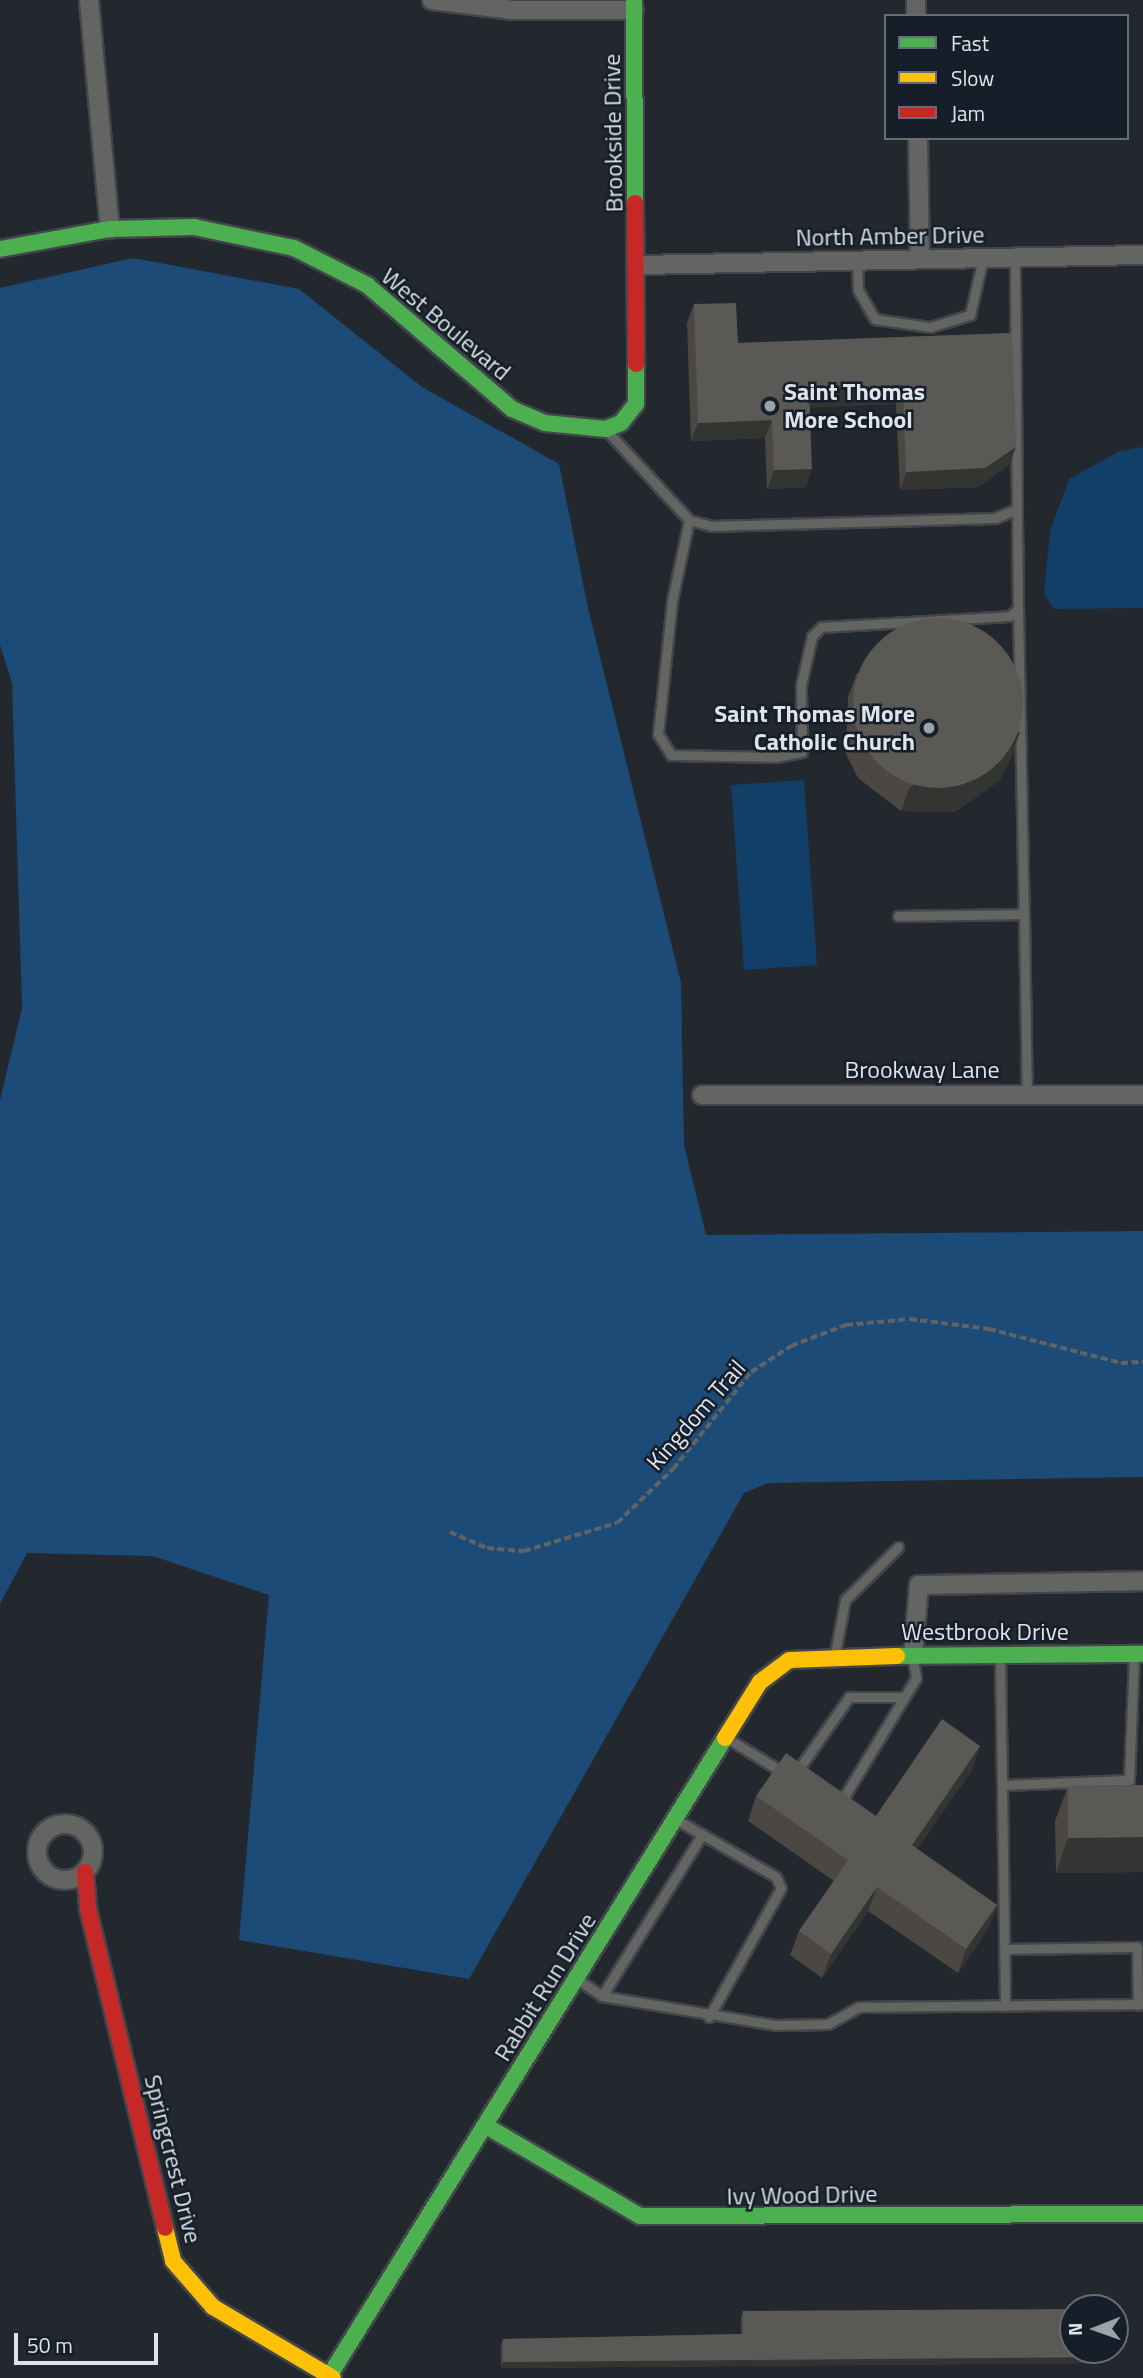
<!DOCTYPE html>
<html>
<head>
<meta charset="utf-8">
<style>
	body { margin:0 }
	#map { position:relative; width:1143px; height:2378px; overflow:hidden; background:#23282e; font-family:"Titillium Web",sans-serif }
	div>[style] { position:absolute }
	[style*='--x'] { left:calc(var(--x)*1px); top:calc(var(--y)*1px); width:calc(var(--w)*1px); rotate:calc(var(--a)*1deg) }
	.green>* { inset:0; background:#123f67 }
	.forest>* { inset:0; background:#1c4b77 }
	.path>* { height:3.5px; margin-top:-1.75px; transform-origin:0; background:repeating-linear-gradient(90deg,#616364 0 7px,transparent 0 10.5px) }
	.roads { filter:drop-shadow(2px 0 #42464b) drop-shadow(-2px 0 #42464b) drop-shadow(0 2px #42464b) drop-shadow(0 -2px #42464b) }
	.lane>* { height:9px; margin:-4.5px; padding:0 4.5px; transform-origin:4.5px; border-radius:4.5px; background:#646463 }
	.street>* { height:18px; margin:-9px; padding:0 9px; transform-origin:9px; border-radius:9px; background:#646463 }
	.street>.ring { margin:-9px; padding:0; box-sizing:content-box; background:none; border:18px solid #646463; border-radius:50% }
	.fast>* { height:16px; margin:-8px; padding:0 8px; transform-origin:8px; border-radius:8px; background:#4caf50 }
	.slow>* { height:16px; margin:-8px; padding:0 8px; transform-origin:8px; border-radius:8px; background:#ffc107 }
	.jam>* { height:16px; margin:-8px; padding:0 8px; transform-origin:8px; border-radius:8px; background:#c62828 }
	.wall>* { inset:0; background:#4b4843 }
	.shaded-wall>* { inset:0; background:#343433 }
	.building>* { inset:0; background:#5b5955 }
	.round { border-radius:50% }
	.dots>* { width:19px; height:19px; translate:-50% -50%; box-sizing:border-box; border:4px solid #151e29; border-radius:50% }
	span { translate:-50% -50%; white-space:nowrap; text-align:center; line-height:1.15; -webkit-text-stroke:5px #151e29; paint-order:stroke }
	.street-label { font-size:24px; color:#dde4eb }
	.poi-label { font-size:24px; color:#dde4eb; font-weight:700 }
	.left { translate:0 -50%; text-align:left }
	.right { translate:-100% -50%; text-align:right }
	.legend { position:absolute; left:884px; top:14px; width:245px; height:126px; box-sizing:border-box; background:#151e29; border:2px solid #656d77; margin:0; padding:9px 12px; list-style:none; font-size:21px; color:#dde4eb }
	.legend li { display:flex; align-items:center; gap:14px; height:35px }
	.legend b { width:35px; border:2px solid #656d77 }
	.north { position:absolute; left:1059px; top:2294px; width:70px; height:70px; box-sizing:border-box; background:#151e29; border:2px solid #656d77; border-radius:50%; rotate:269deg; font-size:19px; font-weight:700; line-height:28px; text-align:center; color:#dde4eb }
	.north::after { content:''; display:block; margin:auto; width:24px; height:32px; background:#9ca2a9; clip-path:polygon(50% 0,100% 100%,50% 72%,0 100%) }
	.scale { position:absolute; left:14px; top:2333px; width:144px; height:32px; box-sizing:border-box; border:4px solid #dde4eb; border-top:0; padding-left:9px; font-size:21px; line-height:24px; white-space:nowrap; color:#dde4eb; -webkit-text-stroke:5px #151e29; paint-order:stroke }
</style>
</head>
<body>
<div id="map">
	<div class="green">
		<div style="clip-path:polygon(1143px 447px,1143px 608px,1054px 609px,1044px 594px,1050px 531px,1069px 479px,1120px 451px)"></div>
		<div style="clip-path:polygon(804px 780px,817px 965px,744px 970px,731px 785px)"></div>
	</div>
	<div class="forest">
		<div style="clip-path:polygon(133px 258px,299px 289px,422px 387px,559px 464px,588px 608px,681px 983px,684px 1145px,706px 1235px,1143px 1231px,1143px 1477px,768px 1483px,744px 1493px,469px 1979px,239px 1940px,269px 1595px,153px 1556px,27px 1553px,0 1604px,0 1100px,22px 1008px,12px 683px,0 645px,0 288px)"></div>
	</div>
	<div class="path">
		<div style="--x:450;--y:1532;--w:40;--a:23.4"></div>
		<div style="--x:487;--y:1548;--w:37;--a:5"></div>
		<div style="--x:524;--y:1551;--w:97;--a:-16.8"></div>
		<div style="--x:617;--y:1523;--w:78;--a:-44"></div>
		<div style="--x:673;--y:1469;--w:124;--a:-51.2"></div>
		<div style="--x:751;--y:1372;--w:48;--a:-33"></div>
		<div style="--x:791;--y:1346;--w:59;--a:-20.9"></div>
		<div style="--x:846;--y:1325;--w:64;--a:-5.4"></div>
		<div style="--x:910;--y:1319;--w:80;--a:7.2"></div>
		<div style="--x:989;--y:1329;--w:136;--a:14.4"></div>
		<div style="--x:1121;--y:1363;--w:22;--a:-3"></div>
	</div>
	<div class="roads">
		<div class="lane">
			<div style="--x:857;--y:261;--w:29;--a:88"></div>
			<div style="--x:858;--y:290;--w:34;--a:60"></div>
			<div style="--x:875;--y:319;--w:56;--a:8.3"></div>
			<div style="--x:930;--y:327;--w:42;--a:-16.7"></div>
			<div style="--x:970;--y:315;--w:58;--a:-77.2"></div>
			<div style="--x:607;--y:431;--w:121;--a:47.3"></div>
			<div style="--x:689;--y:520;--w:23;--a:15"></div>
			<div style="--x:711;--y:526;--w:284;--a:-1.6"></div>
			<div style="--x:995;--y:518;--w:24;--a:-22"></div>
			<div style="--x:1017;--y:509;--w:251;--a:-90.5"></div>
			<div style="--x:689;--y:520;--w:83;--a:101.9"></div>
			<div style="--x:672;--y:601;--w:134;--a:96"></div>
			<div style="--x:658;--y:734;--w:25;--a:58"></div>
			<div style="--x:671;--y:755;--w:105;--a:1.1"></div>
			<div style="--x:776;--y:757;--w:26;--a:-11"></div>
			<div style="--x:802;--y:752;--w:67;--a:-90.9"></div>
			<div style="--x:801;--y:685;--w:50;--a:-77.3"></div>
			<div style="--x:812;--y:636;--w:13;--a:-45"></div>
			<div style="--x:821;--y:627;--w:189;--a:-3.3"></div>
			<div style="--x:1010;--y:616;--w:11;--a:-41"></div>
			<div style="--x:1018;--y:609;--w:100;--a:-90.6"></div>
			<div style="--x:1018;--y:609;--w:305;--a:88.9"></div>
			<div style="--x:898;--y:916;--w:126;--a:-0.9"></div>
			<div style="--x:1024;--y:914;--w:181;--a:89.1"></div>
			<div style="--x:835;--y:1654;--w:55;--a:-79.5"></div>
			<div style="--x:845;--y:1600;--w:75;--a:-45"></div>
			<div style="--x:1000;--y:1657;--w:128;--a:89.1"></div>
			<div style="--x:1002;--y:1785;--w:127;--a:-2.3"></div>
			<div style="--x:1129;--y:1780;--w:124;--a:-87.7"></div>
			<div style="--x:727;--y:1738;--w:67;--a:31.6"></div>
			<div style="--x:796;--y:1773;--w:93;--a:-55.1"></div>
			<div style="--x:849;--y:1697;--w:55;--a:0"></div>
			<div style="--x:1002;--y:1785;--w:221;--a:89.2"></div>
			<div style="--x:836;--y:1800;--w:9;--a:-21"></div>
			<div style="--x:844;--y:1797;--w:139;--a:-58.8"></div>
			<div style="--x:916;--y:1678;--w:20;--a:-99"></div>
			<div style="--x:677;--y:1820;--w:114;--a:29.9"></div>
			<div style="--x:776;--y:1877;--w:12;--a:66"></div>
			<div style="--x:781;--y:1888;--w:148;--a:119.2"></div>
			<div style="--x:1005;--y:1949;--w:132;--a:-0.9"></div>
			<div style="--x:1137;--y:1947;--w:58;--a:89"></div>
			<div style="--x:577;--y:1979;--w:30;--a:34"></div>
			<div style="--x:602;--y:1996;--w:175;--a:9.5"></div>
			<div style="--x:775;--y:2025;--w:53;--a:-1.1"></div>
			<div style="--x:828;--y:2024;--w:35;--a:-29"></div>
			<div style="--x:859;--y:2007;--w:284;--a:-0.6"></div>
			<div style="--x:602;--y:1996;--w:190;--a:-58.2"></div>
		</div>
		<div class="street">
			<div style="--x:89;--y:0;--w:230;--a:84.8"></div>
			<div style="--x:432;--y:0;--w:81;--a:7.1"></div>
			<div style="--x:512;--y:10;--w:122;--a:0"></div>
			<div style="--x:916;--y:0;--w:16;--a:90"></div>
			<div style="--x:918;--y:138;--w:121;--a:89.1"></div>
			<div style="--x:639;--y:265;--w:504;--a:-1.14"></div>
			<div style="--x:702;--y:1095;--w:441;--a:0"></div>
			<div style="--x:913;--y:1656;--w:71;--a:-85.2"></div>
			<div style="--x:919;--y:1585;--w:224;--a:-1"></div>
			<div class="ring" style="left:37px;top:1824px;width:38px;height:38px"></div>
		</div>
		<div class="fast">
			<div style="--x:634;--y:0;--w:203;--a:89.7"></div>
			<div style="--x:0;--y:249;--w:112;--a:-10.3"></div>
			<div style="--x:110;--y:229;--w:84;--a:-1.4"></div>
			<div style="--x:194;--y:227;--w:102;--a:11.9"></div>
			<div style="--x:294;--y:248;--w:82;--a:26.9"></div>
			<div style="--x:367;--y:285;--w:191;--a:40.5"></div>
			<div style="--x:512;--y:409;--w:36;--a:23"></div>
			<div style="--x:545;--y:423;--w:61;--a:5.6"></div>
			<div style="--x:606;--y:429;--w:16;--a:-22"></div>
			<div style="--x:621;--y:423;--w:24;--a:-52"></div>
			<div style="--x:636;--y:404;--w:40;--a:-90"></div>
			<div style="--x:897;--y:1656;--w:246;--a:-0.5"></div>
			<div style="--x:486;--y:2126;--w:178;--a:30.3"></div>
			<div style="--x:640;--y:2216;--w:503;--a:-0.23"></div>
			<div style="--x:328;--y:2378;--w:753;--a:-58.19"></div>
		</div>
		<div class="slow">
			<div style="--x:725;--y:1738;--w:66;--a:-58"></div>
			<div style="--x:760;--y:1682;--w:36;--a:-37"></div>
			<div style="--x:789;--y:1660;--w:108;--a:-2.1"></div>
			<div style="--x:165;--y:2228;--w:34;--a:76"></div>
			<div style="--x:173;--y:2261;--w:61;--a:49"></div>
			<div style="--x:213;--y:2307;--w:139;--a:30.6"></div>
		</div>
		<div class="jam">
			<div style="--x:635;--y:203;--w:161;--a:89.6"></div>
			<div style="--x:85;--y:1872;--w:37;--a:85"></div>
			<div style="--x:88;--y:1909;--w:328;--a:76.4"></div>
		</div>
	</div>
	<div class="wall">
		<div style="clip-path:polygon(694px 304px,738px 343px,1012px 333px,1009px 465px,978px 487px,900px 490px,896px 404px,810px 407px,806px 487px,767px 489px,765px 438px,691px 441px,687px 323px)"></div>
		<div style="clip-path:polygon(857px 673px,1020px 732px,1011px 757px,999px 781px,955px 812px,901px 811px,858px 778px,846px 754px,848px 697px)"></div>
		<div style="clip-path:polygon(980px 1746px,972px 1770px,917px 1849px,997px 1905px,988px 1929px,958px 1973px,868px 1911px,822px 1978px,790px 1955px,799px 1931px,834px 1881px,748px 1821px,756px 1796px,876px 1816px)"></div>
		<div style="clip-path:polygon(1143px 1785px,1143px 1872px,1056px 1873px,1055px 1821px,1068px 1786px)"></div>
		<div style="clip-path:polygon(743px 2311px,1105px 2357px,1102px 2363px,501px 2368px,501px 2345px,503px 2339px,741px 2334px,741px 2317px)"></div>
	</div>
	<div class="shaded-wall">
		<div style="clip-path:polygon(903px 385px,896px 404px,802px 408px,809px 389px)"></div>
		<div style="clip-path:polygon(772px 420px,765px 438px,691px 441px,698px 423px)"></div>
		<div style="clip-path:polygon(1016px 447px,1009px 465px,978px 487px,900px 490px,906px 472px)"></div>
		<div style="clip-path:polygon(812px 469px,806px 487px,767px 489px,774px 470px)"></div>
		<div style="clip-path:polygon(1020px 732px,1011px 757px,999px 781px,955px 812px,901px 811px,910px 787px)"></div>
		<div style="clip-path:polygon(980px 1746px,972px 1770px,903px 1870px,912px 1845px)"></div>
		<div style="clip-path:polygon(1143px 1837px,1143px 1872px,1056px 1873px,1068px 1838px)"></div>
		<div style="clip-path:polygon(877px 1887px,868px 1911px,822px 1978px,831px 1954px)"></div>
		<div style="clip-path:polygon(997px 1905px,988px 1929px,958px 1973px,966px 1949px)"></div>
		<div style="clip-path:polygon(1105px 2357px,1102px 2363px,501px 2368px,503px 2362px)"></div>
	</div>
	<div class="building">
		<div style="clip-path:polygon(736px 303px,738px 343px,1012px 333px,1016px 447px,985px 468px,906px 472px,903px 385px,809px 389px,812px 469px,774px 470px,772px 420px,698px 423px,694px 304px)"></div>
		<div class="round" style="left:853px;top:618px;width:170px;height:170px"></div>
		<div style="clip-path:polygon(942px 1719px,980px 1746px,912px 1845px,997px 1905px,966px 1949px,877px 1887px,831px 1954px,799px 1931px,848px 1860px,756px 1796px,786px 1753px,876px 1816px)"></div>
		<div style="clip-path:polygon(1143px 1785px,1143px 1837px,1068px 1838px,1068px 1786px)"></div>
		<div style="clip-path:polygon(1073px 2309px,1073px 2350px,1104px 2350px,1105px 2357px,503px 2362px,503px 2339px,743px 2334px,743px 2311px)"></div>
	</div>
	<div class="dots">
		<div style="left:770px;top:406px;background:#9ca2a9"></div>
		<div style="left:929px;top:728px;background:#9ca2a9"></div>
	</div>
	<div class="street-label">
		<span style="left:613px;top:133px;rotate:-91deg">Brookside Drive</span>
		<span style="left:890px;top:236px;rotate:-1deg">North Amber Drive</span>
		<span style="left:446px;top:324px;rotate:40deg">West Boulevard</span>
		<span style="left:922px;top:1070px">Brookway Lane</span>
		<span style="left:696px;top:1415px;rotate:-49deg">Kingdom Trail</span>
		<span style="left:985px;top:1632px">Westbrook Drive</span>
		<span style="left:545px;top:1987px;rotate:-58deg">Rabbit Run Drive</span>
		<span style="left:173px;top:2159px;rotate:76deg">Springcrest Drive</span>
		<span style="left:802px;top:2195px;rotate:-1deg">Ivy Wood Drive</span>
	</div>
	<div class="poi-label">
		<span class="left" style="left:784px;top:406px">Saint Thomas<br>More School</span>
		<span class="right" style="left:915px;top:728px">Saint Thomas More<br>Catholic Church</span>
	</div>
	<ul class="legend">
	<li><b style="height:9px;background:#4caf50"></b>Fast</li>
	<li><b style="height:9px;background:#ffc107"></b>Slow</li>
	<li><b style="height:9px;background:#c62828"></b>Jam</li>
	</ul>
	<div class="north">N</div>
	<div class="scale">50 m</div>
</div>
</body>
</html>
